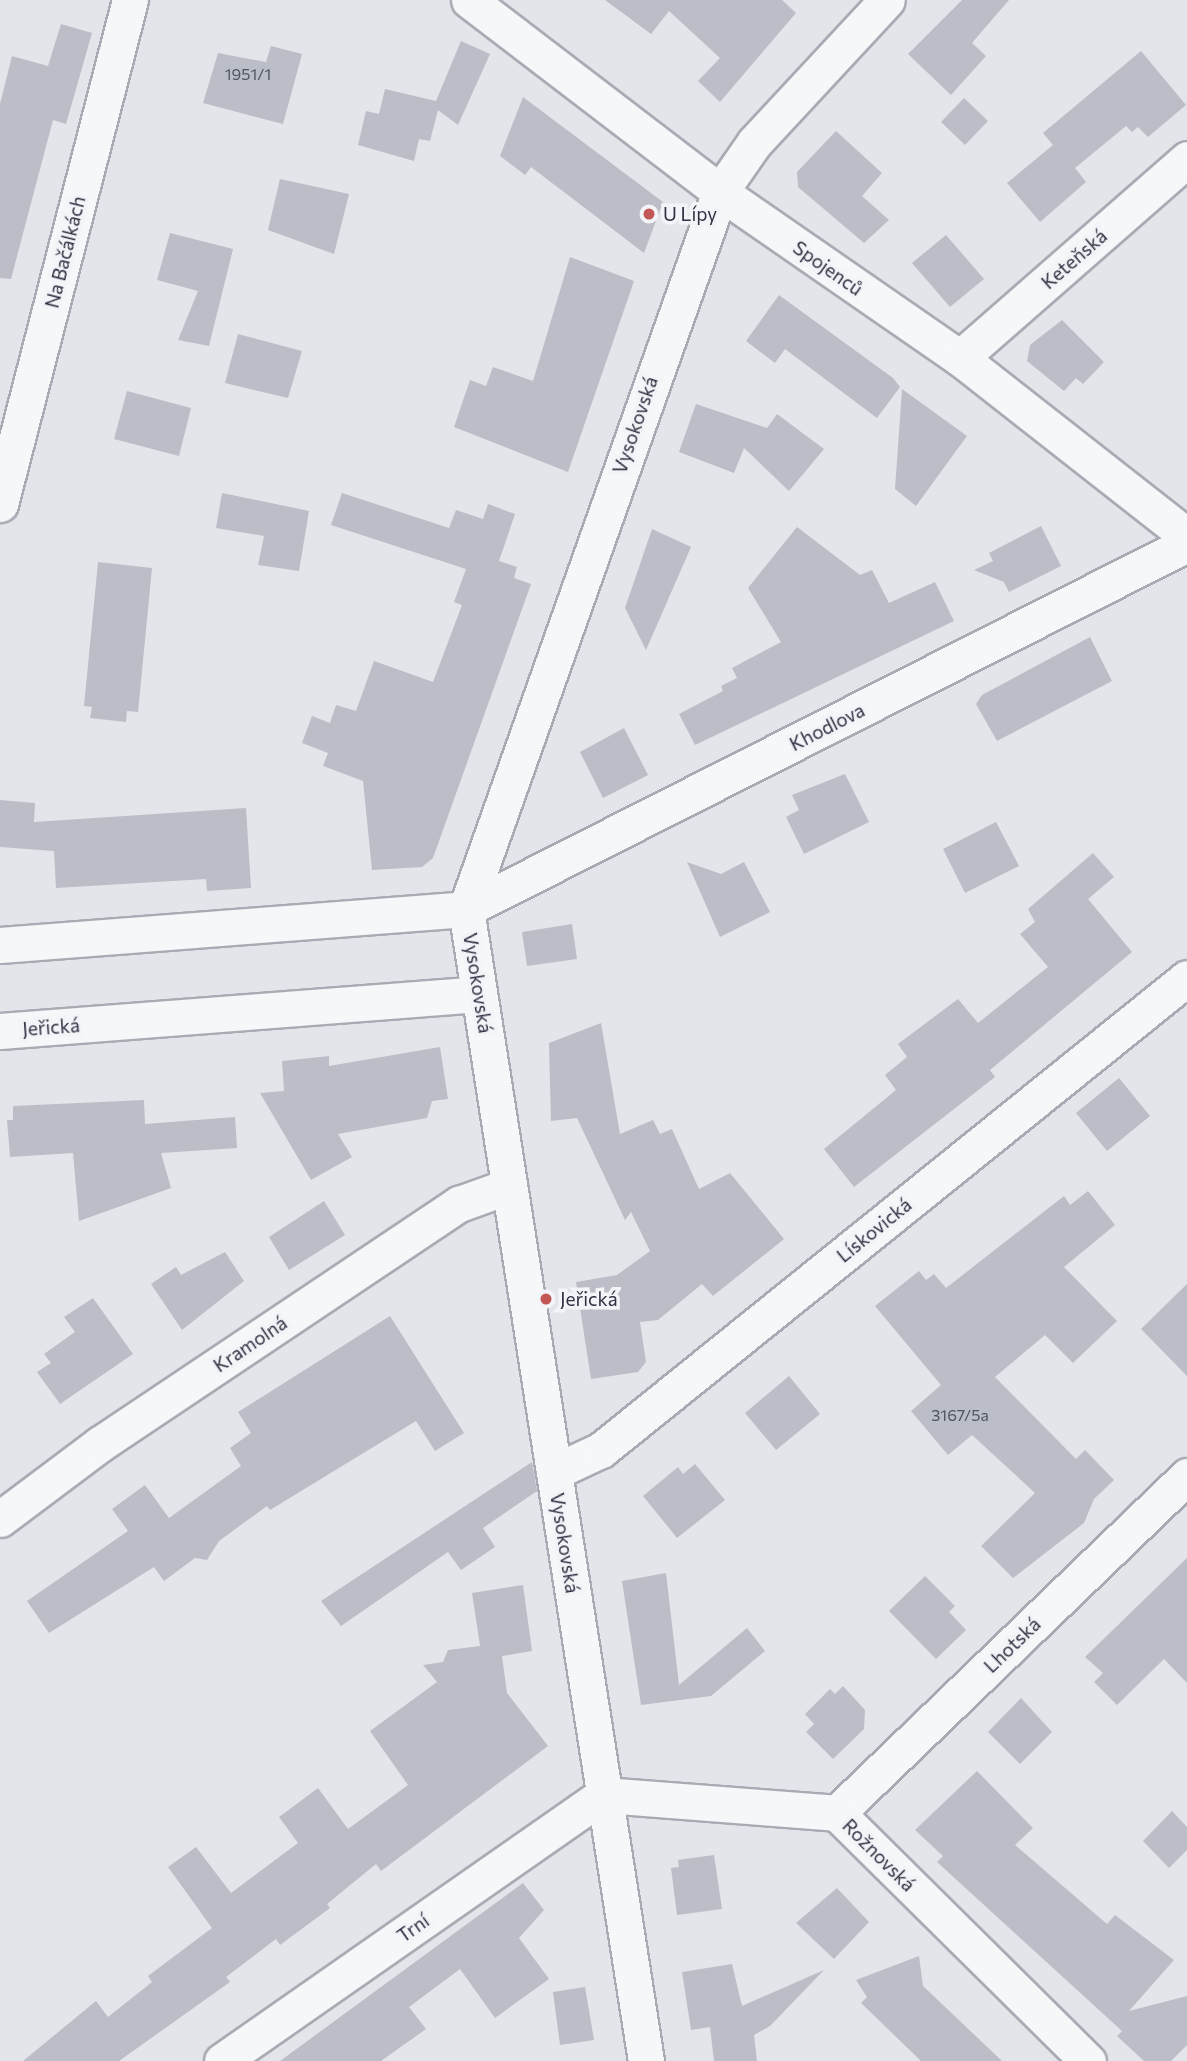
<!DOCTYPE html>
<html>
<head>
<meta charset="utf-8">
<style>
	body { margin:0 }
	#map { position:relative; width:1187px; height:2061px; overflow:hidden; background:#e4e5ea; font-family:Commissioner,sans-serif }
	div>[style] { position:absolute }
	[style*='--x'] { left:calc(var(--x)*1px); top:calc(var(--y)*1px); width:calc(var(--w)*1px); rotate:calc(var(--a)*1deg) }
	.building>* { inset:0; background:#bbbec7 }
	.roads { filter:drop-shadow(2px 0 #a9abb4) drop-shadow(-2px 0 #a9abb4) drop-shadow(0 2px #a9abb4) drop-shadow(0 -2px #a9abb4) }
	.street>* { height:35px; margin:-17.5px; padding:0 17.5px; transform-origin:17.5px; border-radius:17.5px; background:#f6f7f9 }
	.dots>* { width:19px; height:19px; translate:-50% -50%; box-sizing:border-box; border:4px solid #f3f4f8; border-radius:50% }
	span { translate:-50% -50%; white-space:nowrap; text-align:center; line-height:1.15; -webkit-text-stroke:7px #f3f4f8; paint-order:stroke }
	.number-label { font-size:16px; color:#505462 }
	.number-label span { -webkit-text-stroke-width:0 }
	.poi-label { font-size:19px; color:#2d3141 }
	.left { translate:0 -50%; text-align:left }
	.street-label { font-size:19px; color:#2d3141 }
</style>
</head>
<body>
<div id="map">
	<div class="building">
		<div style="clip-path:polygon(605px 0,782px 0,796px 13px,720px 102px,698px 81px,720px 58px,669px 11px,651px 34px)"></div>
		<div style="clip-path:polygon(962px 0,1009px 0,972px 43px,986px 56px,951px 95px,908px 54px)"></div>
		<div style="clip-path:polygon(61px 24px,92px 33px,66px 124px,53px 120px,11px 279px,0 278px,0 104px,12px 56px,48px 66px)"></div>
		<div style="clip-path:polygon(461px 41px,490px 54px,458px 125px,438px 110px,430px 141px,419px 139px,414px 161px,358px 145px,366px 111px,379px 114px,385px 89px,436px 101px)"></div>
		<div style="clip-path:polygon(271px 46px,302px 54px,283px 124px,203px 103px,218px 53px,266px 62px)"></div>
		<div style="clip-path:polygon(1141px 51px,1186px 105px,1148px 137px,1138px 127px,1132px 132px,1126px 126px,1075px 168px,1086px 182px,1040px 222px,1007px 183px,1053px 145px,1043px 133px)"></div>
		<div style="clip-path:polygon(523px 97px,663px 202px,644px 253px,531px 167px,525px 175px,500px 156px)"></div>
		<div style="clip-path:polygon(964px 98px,988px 121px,965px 145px,941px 122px)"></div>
		<div style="clip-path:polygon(836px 131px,882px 173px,862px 196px,889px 220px,864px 243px,798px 187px,797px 172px)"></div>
		<div style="clip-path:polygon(280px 179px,349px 194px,334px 254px,268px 230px)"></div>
		<div style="clip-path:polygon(170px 233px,233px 249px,209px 346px,178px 340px,198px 291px,157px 280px)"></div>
		<div style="clip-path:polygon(946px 235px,984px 279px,950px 307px,912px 263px)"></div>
		<div style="clip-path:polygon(570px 257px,634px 281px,568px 472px,454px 427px,470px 380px,486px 386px,493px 367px,533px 381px)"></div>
		<div style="clip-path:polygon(779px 295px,893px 378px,900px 387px,877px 418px,785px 349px,775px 363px,746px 341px)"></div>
		<div style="clip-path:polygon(1062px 320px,1104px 362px,1083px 384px,1076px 378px,1064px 391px,1027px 361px,1030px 345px)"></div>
		<div style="clip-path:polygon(238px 334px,302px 351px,288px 398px,225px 383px)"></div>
		<div style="clip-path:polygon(902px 389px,967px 436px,916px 506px,895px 489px)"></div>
		<div style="clip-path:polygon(127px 391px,191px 408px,179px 456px,114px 439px)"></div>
		<div style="clip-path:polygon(696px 404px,767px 428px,777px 414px,824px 449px,789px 491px,744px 448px,734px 473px,679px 452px)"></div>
		<div style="clip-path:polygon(222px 493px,309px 511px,299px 571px,258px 565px,264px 536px,216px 528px)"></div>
		<div style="clip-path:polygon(342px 493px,449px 528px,456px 510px,483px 519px,488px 504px,515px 514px,499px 561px,517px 567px,514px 578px,531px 584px,433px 858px,422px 867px,372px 870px,363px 781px,323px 766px,328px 753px,302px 743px,312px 716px,330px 723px,336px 705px,356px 711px,374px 661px,433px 682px,462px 605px,454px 602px,466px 569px,331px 525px)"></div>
		<div style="clip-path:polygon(1041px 526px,1061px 566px,1009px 592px,1004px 582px,974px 570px,993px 561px,989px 553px)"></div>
		<div style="clip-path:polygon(797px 527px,860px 575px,872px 570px,889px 603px,935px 582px,954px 621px,695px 745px,679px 714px,723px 691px,721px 686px,737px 678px,732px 668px,781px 642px,748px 588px)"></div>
		<div style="clip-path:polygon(652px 529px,691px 547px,646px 650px,625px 608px)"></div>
		<div style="clip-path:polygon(98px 562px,152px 568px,138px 712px,127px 711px,126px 722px,90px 718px,92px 707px,84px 706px)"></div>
		<div style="clip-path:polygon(1090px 637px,1112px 681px,997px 741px,976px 704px,982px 695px)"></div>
		<div style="clip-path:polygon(624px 728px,648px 775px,603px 798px,580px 752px)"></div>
		<div style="clip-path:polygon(845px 774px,869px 822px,804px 854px,786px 817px,799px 810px,792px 795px)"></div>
		<div style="clip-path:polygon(0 800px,35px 803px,34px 822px,246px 808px,251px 888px,207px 891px,206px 879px,56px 888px,54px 851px,0 847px)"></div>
		<div style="clip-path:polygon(996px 822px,1019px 866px,965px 893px,943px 849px)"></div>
		<div style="clip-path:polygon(1093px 853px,1114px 877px,1088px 899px,1132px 952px,990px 1070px,995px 1077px,854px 1187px,824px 1149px,896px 1090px,885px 1075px,907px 1057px,898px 1044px,958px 999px,978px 1023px,1048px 967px,1020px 934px,1035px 922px,1028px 909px)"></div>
		<div style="clip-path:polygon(687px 862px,721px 874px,744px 862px,770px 912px,720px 937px)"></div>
		<div style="clip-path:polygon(572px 924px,577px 959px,527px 966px,522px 932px)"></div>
		<div style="clip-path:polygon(601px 1023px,620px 1134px,653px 1120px,660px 1134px,672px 1129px,699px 1189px,730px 1173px,784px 1239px,713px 1296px,702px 1284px,658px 1320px,640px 1322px,646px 1362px,638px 1372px,591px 1379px,576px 1282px,617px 1275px,650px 1251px,631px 1212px,625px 1220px,577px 1118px,551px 1121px,549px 1043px)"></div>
		<div style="clip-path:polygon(440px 1047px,448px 1099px,432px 1101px,427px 1118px,338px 1134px,352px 1157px,311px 1180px,260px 1093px,284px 1091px,282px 1061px,329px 1056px,329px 1066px)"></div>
		<div style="clip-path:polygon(1119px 1078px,1150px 1116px,1107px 1151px,1076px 1113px)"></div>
		<div style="clip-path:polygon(144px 1100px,145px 1124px,235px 1117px,237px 1148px,161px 1153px,171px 1188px,79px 1221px,73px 1153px,10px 1157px,7px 1120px,13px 1120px,13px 1106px)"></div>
		<div style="clip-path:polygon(1088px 1191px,1115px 1225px,1064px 1267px,1117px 1321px,1073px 1363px,1045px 1335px,995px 1377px,1076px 1459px,1085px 1450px,1114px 1480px,1094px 1499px,1084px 1523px,1013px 1578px,981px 1546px,1035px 1493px,972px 1435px,948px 1455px,911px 1411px,941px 1385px,875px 1306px,919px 1271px,926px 1280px,934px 1274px,946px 1288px,1064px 1196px,1070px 1205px)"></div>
		<div style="clip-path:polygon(324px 1201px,345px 1235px,289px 1270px,269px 1237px)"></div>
		<div style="clip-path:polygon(225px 1252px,244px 1281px,182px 1330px,151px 1284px,176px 1267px,181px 1275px)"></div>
		<div style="clip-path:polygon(1187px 1284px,1187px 1376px,1141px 1329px)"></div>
		<div style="clip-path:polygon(93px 1298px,133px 1354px,60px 1404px,37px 1372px,51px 1363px,44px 1354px,75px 1332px,64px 1317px)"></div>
		<div style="clip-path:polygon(390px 1316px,464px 1433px,435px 1451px,416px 1421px,270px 1510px,267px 1506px,219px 1541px,207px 1560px,195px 1558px,164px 1581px,154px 1567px,49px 1633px,27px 1601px,128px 1531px,112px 1509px,145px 1485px,169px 1518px,241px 1466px,230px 1448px,251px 1433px,238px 1412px)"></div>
		<div style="clip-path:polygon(789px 1376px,820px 1414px,776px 1450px,745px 1413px)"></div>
		<div style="clip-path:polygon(532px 1462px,537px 1491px,483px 1528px,495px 1547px,461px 1570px,448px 1552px,341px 1626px,321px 1601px)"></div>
		<div style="clip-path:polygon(695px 1464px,725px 1500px,677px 1538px,643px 1496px,678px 1467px,683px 1474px)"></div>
		<div style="clip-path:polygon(1187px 1558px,1187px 1683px,1164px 1659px,1117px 1705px,1094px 1682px,1103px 1673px,1085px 1657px)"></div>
		<div style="clip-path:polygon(666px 1573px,679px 1685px,747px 1628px,765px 1651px,711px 1696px,641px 1705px,622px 1581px)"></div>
		<div style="clip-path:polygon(925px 1576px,955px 1606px,949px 1612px,966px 1630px,936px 1659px,889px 1611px)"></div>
		<div style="clip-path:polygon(523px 1585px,532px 1651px,502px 1656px,507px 1693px,548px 1746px,381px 1871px,376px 1864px,327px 1904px,330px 1908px,280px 1945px,276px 1939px,226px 1977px,230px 1982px,119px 2061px,23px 2061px,96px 2001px,108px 2017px,152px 1982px,148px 1976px,212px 1928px,168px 1867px,196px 1847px,231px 1893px,298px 1843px,279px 1817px,318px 1788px,348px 1829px,408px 1785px,370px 1731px,437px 1682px,423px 1665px,443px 1662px,448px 1650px,480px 1646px,472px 1593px)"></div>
		<div style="clip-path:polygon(843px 1686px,865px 1710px,864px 1729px,833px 1759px,806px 1732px,814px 1724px,805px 1714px,830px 1689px,835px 1694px)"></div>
		<div style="clip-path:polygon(1021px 1698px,1052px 1732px,1020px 1764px,988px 1732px)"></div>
		<div style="clip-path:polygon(977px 1771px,1033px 1828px,1015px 1845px,1107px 1924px,1115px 1915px,1174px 1960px,1129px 2011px,1187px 1996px,1187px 2045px,1171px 2061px,1144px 2061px,1117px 2036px,1122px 2031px,937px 1862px,943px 1856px,915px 1830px)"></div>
		<div style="clip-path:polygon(1172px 1811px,1187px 1827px,1187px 1850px,1169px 1868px,1143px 1841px)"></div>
		<div style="clip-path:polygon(714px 1855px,722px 1909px,677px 1915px,671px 1868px,679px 1867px,678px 1860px)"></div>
		<div style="clip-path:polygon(523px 1883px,544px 1910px,519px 1938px,549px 1979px,495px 2018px,460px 1969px,409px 2007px,426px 2029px,381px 2061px,280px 2061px)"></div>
		<div style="clip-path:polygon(837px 1888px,869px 1922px,834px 1959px,796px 1923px)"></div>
		<div style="clip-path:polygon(919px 1956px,923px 1986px,1002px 2061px,921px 2061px,861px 2003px,867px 1997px,856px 1980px)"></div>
		<div style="clip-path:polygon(732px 1964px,742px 2006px,824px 1970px,770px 2026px,754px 2035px,757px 2061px,714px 2061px,710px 2027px,691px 2030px,682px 1972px)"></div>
		<div style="clip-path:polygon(585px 1987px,594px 2040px,560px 2045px,553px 1992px)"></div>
	</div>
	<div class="roads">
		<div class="street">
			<div style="--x:469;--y:0;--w:316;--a:37.4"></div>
			<div style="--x:720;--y:192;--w:292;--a:34.7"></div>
			<div style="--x:960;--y:358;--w:288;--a:38.1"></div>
			<div style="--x:960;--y:358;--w:302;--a:-41.2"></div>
			<div style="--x:0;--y:504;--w:520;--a:-75.54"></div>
			<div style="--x:0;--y:945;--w:467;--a:-4.4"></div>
			<div style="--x:466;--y:909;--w:808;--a:-26.85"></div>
			<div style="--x:0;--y:1031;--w:480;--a:-4.4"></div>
			<div style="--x:554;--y:1472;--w:52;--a:-25.1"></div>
			<div style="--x:601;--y:1450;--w:752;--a:-38.85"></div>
			<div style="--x:0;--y:1519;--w:125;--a:-36.9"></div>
			<div style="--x:100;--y:1444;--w:432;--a:-33.8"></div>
			<div style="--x:459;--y:1204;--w:53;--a:-19.8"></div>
			<div style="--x:837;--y:1813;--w:486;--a:-43.9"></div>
			<div style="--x:222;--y:2061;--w:465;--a:-34.9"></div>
			<div style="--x:604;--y:1795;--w:234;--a:4.4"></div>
			<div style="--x:837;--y:1813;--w:353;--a:44.7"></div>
			<div style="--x:646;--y:2061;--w:1166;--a:-98.88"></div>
			<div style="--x:466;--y:909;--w:761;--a:-70.49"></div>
			<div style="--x:720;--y:192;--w:60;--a:-55.2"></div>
			<div style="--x:754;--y:143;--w:195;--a:-47.1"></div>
		</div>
	</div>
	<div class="dots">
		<div style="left:649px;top:214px;background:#c35755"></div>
		<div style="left:546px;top:1299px;background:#c35755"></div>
	</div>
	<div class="number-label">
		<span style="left:248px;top:74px">1951/1</span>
		<span style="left:960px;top:1415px">3167/5a</span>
	</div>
	<div class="poi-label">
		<span class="left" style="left:663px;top:214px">U Lípy</span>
		<span class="left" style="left:560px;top:1299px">Jeřická</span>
	</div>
	<div class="street-label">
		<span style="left:65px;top:252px;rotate:-76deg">Na Bačálkách</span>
		<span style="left:1074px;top:259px;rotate:-41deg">Keteňská</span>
		<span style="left:828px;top:268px;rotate:35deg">Spojenců</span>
		<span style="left:635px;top:425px;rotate:-71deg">Vysokovská</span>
		<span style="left:827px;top:727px;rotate:-27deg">Khodlova</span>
		<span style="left:478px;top:983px;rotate:81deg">Vysokovská</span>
		<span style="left:51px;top:1027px;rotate:-4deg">Jeřická</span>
		<span style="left:874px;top:1230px;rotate:-39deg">Lískovická</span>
		<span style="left:250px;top:1344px;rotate:-34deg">Kramolná</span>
		<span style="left:565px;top:1543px;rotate:81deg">Vysokovská</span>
		<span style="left:1012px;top:1645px;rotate:-44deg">Lhotská</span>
		<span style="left:879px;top:1855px;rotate:45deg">Rožnovská</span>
		<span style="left:413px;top:1928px;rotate:-35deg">Trní</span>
	</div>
</div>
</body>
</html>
